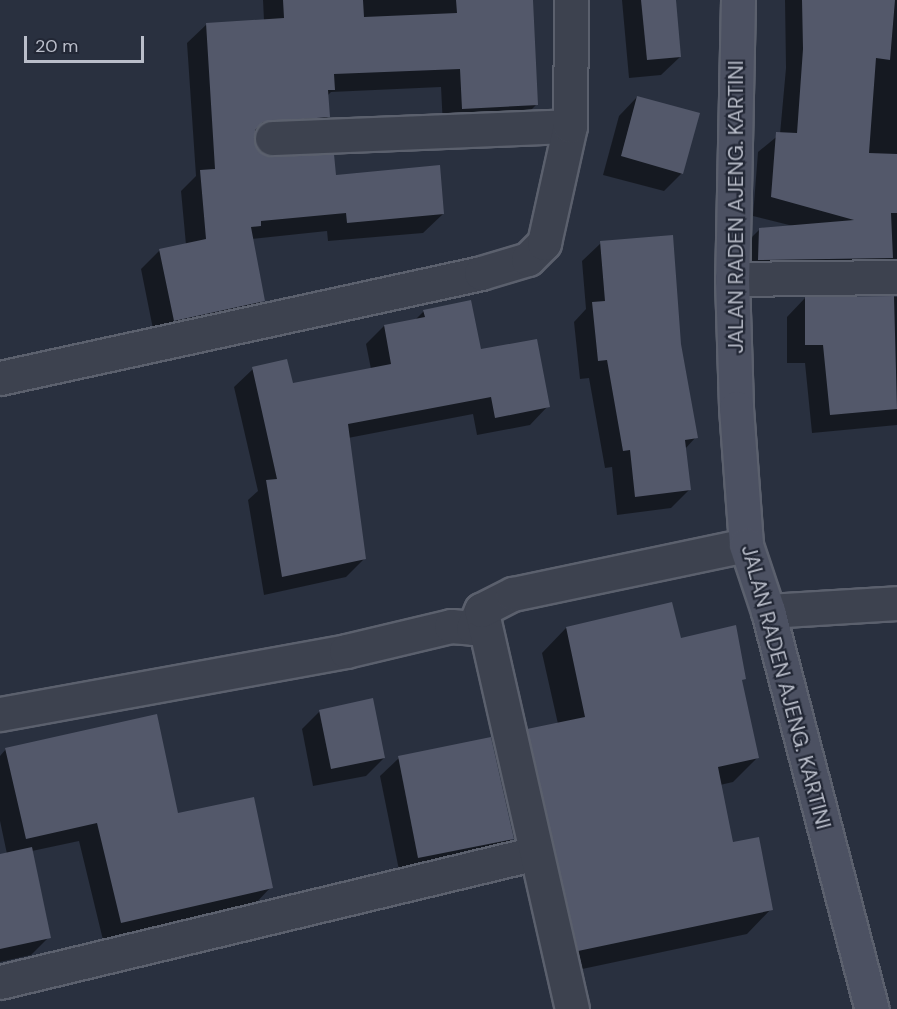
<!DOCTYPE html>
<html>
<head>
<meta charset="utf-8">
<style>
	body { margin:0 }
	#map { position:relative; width:897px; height:1009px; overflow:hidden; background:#29303f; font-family:"DM Sans",sans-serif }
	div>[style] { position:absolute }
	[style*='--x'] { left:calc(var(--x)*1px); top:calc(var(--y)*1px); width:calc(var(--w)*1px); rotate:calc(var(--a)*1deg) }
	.shadow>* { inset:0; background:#0007 }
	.building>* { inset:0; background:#53586a }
	.roads { filter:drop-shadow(2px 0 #5b606d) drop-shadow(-2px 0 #5b606d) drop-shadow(0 2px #5b606d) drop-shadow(0 -2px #5b606d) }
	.minor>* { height:33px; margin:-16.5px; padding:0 16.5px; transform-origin:16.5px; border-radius:16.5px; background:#3d424f }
	.secondary>* { height:33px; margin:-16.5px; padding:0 16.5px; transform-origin:16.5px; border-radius:16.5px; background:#4c5162 }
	span { translate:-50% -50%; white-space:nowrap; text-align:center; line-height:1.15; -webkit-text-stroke:4.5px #222735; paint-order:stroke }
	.street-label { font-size:21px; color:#babeca }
	.scale { position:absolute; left:24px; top:36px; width:120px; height:27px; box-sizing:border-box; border:3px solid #babeca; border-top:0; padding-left:8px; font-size:18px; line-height:21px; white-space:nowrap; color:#babeca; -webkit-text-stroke:4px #222735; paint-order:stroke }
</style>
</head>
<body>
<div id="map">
	<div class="shadow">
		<div style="clip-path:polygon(263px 0,532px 0,536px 105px,517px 124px,443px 127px,441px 87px,331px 92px,327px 96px,329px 116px,310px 136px,254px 138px,254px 148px,262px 156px,332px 156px,334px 176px,443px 214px,423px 233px,328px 241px,327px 231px,251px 239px,263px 300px,244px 320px,155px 339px,141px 269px,160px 250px,186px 245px,181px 191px,196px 176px,187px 43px,207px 24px,264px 21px)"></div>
		<div style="clip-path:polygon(622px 0,675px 0,680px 57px,661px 75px,629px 78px)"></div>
		<div style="clip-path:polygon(785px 0,897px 0,897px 292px,741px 278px,741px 248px,759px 230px,793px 226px,753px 216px,758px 152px,780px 134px,786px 68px)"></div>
		<div style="clip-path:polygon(637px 97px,682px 173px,664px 191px,603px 175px,619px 116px)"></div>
		<div style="clip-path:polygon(601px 243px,680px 344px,696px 437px,685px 449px,689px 490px,671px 508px,617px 515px,612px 467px,605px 468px,589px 378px,580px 379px,574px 322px,586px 309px,582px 261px)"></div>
		<div style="clip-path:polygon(897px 297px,897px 425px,812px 433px,805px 363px,787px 363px,787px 317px,805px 298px)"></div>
		<div style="clip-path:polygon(424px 311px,548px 406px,530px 425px,477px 435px,473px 414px,348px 438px,365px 558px,346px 577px,264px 595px,248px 500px,258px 491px,234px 387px,253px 369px,292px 385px,371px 369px,366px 344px,384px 326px,414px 321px)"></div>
		<div style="clip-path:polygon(566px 628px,680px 639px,744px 678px,740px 682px,757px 758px,733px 782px,720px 785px,732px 844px,771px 909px,747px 934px,554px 975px,504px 755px,528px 730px,558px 724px,542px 653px)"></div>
		<div style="clip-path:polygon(320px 711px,384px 758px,366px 776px,313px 786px,302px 729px)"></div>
		<div style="clip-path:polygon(6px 749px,176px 815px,271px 887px,253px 906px,103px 940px,79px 841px,32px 851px,49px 937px,31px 955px,0 962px,0 855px,7px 854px,0 821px,0 756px)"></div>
		<div style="clip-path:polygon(399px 758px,512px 839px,494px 857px,400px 875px,380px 776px)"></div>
	</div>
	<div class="building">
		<div style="clip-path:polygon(283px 0,363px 0,364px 17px,457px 13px,456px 0,533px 0,538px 105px,462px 109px,460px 69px,334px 74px,335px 90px,328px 90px,330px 117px,263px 122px,255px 130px,257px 148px,273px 157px,334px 154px,336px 175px,440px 165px,444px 214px,347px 223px,346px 213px,261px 221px,261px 226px,251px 227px,265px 301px,174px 321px,159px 249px,206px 239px,200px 170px,215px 169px,206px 23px,284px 18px)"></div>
		<div style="clip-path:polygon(641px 0,676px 0,681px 57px,647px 60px)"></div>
		<div style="clip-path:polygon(802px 0,895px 0,890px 60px,876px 58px,869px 153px,897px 154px,897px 213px,891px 213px,893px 258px,758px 260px,759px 228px,854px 220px,771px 197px,776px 132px,797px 133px,803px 49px)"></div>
		<div style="clip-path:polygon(637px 96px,700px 113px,683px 174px,621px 156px)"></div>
		<div style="clip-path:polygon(673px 235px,681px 344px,698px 438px,685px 440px,691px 490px,635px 497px,630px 450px,623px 451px,607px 360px,598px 361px,592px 302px,605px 301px,600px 241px)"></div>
		<div style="clip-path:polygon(894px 296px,897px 409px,830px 415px,823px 345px,805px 345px,805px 297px)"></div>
		<div style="clip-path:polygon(471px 300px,481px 349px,537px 339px,550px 407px,495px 418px,491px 397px,348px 424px,366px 559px,282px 577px,266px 480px,277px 479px,252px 367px,287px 359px,293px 383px,391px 364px,384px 325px,425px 317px,423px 310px)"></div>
		<div style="clip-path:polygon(672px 602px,681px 638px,736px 625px,746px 679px,742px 680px,759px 758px,718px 767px,733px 842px,759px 837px,773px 910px,578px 951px,527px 729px,585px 717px,566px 627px)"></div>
		<div style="clip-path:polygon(373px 698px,385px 758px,331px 769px,319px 710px)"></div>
		<div style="clip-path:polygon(157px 714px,178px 813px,254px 797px,273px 888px,121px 923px,97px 823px,26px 839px,5px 748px)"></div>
		<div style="clip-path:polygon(491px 737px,514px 839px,418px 858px,398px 756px)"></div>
		<div style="clip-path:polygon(32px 847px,51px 938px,0 949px,0 854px)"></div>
	</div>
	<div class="roads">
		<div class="minor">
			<div style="--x:272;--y:138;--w:298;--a:-2.3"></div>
			<div style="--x:732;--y:279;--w:165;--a:-0.7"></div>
			<div style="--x:0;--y:378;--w:492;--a:-12.3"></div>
			<div style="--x:481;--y:273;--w:49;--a:-16.6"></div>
			<div style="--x:528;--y:259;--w:23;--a:-45"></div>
			<div style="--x:544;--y:243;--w:120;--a:-77.5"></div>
			<div style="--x:570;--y:126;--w:126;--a:-89.5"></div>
			<div style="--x:768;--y:611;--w:129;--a:-3.5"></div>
			<div style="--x:0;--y:714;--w:352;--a:-10.3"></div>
			<div style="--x:346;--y:651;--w:108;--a:-13.4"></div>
			<div style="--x:451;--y:626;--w:22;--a:5"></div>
			<div style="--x:473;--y:628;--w:20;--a:-66"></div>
			<div style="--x:0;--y:982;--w:551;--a:-13.53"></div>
			<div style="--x:572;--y:1009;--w:409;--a:-102.8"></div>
			<div style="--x:481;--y:610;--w:36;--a:-27"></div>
			<div style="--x:513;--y:594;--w:238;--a:-11.9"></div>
		</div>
		<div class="secondary">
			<div style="--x:738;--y:0;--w:279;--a:91.2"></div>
			<div style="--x:732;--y:279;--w:129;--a:88.2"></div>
			<div style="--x:736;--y:408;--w:137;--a:85.8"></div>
			<div style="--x:746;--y:545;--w:70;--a:71.6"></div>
			<div style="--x:768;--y:611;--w:411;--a:75.4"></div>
		</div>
	</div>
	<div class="street-label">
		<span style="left:736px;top:207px;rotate:-90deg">JALAN RADEN AJENG. KARTINI</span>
		<span style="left:786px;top:687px;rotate:75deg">JALAN RADEN AJENG. KARTINI</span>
	</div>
	<div class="scale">20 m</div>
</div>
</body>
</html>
